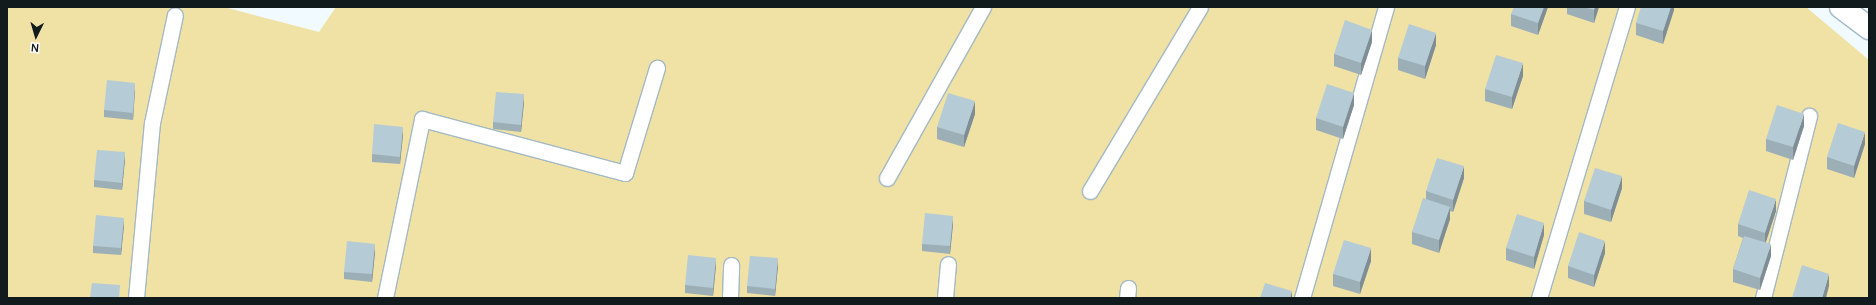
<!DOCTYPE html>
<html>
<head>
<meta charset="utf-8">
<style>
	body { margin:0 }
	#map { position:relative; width:1876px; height:305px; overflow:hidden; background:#f1fafe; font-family:Manrope,sans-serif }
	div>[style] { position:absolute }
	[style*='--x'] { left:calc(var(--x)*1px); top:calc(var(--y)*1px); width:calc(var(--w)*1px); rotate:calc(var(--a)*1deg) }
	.green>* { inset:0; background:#f0e1a5 }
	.roads { filter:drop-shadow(1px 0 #a3b9c3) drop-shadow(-1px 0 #a3b9c3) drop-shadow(0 1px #a3b9c3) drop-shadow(0 -1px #a3b9c3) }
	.lane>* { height:15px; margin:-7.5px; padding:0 7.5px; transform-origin:7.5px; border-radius:7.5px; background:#fff }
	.street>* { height:22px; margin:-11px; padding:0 11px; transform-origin:11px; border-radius:11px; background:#fff }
	.wall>* { inset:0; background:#9cafb7 }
	.shaded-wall>* { inset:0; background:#7f8e95 }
	.building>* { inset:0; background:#b5cbd5 }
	span { translate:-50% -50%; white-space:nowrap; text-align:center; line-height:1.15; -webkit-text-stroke:4px #fff; paint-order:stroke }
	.frame { position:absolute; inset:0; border:8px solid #111a1d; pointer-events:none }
	.north { position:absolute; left:16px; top:16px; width:40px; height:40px; -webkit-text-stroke:3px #fff; paint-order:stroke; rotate:185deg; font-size:11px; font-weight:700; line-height:16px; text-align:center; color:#111a1d }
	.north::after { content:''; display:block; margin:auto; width:14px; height:18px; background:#111a1d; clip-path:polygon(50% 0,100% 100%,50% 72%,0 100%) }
</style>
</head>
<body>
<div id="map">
	<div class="green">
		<div style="clip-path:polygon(7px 7px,224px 7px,319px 32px,336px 7px,1806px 7px,1869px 60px,1869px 298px,7px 298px)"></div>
	</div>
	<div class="roads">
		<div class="lane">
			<div style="--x:887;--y:178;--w:196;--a:-60.7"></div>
			<div style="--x:1090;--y:191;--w:214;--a:-59.1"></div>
			<div style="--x:136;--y:298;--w:176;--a:-84.8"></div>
			<div style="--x:152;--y:123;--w:110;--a:-78"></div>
			<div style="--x:385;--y:298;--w:183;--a:-78.3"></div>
			<div style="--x:422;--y:119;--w:210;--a:14.9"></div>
			<div style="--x:625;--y:173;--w:110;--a:-73.1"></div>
			<div style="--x:730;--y:298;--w:33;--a:-88"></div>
			<div style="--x:945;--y:298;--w:34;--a:-85"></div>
			<div style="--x:1127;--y:298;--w:10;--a:-84"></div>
			<div style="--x:1302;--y:298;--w:303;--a:-73.9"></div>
			<div style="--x:1539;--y:298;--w:304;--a:-73.2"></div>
			<div style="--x:1763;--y:298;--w:188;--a:-75.8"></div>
		</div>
		<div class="street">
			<div style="--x:1841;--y:7;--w:35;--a:37"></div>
		</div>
	</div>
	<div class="wall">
		<div style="clip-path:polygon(1548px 7px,1538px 35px,1511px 26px,1511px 14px)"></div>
		<div style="clip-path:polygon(1567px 7px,1599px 7px,1594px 23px,1567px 14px)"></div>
		<div style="clip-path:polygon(1674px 7px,1674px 10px,1663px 44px,1636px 35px,1636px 23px)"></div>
		<div style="clip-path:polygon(1372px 42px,1361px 75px,1334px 66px,1334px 54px)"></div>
		<div style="clip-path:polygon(1436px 45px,1425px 79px,1398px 70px,1398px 58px)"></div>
		<div style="clip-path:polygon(1523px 76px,1512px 109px,1485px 101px,1485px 89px)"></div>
		<div style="clip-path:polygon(135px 90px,133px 120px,104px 117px,104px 110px)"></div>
		<div style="clip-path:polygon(524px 102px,521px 132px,493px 129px,493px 122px)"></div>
		<div style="clip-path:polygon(1354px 105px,1343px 139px,1316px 130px,1316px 118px)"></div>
		<div style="clip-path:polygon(975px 114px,964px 147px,937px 139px,937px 127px)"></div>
		<div style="clip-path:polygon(1804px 126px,1793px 160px,1766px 151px,1766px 139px)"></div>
		<div style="clip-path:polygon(403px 134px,400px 164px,372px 162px,372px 154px)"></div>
		<div style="clip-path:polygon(1865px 144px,1854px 178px,1827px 169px,1827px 157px)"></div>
		<div style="clip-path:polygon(125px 159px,122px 190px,94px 187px,94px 180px)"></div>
		<div style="clip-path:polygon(1464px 178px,1453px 212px,1450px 211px,1450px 219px,1439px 253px,1412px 244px,1412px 232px,1426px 199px,1426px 191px)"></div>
		<div style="clip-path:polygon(1622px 188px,1611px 222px,1584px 214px,1584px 201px)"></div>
		<div style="clip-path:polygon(1776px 211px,1765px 243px,1771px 256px,1760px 290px,1733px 282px,1733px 269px,1743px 238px,1738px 236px,1738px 224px)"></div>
		<div style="clip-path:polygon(953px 224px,950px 254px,922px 251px,922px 244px)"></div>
		<div style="clip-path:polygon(124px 225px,121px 255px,93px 253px,93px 246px)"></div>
		<div style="clip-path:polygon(1544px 235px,1534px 269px,1506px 260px,1506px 248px)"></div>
		<div style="clip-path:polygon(375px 252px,372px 282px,344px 279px,344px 272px)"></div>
		<div style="clip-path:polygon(1605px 253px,1594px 287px,1568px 278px,1568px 266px)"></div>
		<div style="clip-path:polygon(1371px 261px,1360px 294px,1333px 286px,1333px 274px)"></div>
		<div style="clip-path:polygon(716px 265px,713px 296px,685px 293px,685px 285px)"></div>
		<div style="clip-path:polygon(778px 266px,775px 296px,747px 293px,747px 286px)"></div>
	</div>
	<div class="shaded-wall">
		<div style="clip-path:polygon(1544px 7px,1548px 7px,1538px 35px,1538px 23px)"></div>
		<div style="clip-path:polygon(1595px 7px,1599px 7px,1594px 23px,1594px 10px)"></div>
		<div style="clip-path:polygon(1671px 7px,1674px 7px,1674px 10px,1663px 44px,1663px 31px)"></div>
		<div style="clip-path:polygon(1372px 30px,1372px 42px,1361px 75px,1361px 63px)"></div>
		<div style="clip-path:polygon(1436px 33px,1436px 45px,1425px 79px,1425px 66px)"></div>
		<div style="clip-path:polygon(1523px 63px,1523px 76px,1512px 109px,1512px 97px)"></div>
		<div style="clip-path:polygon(135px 83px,135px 90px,133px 120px,133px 113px)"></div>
		<div style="clip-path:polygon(1354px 93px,1354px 105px,1343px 139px,1343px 127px)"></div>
		<div style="clip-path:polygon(524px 94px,524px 102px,521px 132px,521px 125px)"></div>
		<div style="clip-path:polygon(975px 101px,975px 114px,964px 147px,964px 135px)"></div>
		<div style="clip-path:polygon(1804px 114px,1804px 126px,1793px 160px,1793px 147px)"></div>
		<div style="clip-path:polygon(403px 127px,403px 134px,400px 164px,400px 157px)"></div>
		<div style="clip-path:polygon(1865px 132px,1865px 144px,1854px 178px,1854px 166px)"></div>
		<div style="clip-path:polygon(125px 152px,125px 159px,122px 190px,122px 183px)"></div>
		<div style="clip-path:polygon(1464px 166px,1464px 178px,1453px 212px,1453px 200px)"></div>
		<div style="clip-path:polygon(1622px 176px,1622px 188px,1611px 222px,1611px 210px)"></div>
		<div style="clip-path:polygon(1776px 199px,1776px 211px,1765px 245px,1765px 233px)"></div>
		<div style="clip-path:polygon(1450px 207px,1450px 219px,1439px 253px,1439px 240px)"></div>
		<div style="clip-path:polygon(953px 216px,953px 224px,950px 254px,950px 246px)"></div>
		<div style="clip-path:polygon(124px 218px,124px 225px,121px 255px,121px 248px)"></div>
		<div style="clip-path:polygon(1544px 223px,1544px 235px,1534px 269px,1534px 257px)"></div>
		<div style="clip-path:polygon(1605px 241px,1605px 253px,1594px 287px,1594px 275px)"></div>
		<div style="clip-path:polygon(375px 244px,375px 252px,372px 282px,372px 274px)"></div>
		<div style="clip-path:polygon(1771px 244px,1771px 256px,1760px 290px,1760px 278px)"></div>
		<div style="clip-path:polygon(1371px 248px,1371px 261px,1360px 294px,1360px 282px)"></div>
		<div style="clip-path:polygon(716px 258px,716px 265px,713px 296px,713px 288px)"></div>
		<div style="clip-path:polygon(778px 258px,778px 266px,775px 296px,775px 289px)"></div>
		<div style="clip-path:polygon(1829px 274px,1829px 286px,1826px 298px,1822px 298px)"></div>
		<div style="clip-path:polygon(1292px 291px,1292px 298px,1290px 298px)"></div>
	</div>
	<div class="building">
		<div style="clip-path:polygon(1514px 7px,1544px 7px,1538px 23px,1511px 14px)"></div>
		<div style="clip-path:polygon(1583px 7px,1595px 7px,1594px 10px)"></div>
		<div style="clip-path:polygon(1641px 7px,1671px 7px,1663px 31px,1636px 23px)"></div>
		<div style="clip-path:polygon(1345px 20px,1372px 30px,1361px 63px,1334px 54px)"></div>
		<div style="clip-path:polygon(1409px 24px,1436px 33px,1425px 66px,1398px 58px)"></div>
		<div style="clip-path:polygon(1496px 55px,1523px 63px,1512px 97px,1485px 89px)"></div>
		<div style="clip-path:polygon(107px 80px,135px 83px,133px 113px,104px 110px)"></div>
		<div style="clip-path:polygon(1327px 84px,1354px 93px,1343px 127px,1316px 118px)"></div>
		<div style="clip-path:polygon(496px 92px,524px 94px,521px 125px,493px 122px)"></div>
		<div style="clip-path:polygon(948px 93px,975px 101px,964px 135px,937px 127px)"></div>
		<div style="clip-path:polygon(1777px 105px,1804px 114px,1793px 147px,1766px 139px)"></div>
		<div style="clip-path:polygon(1838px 123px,1865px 132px,1854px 166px,1827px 157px)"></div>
		<div style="clip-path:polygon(374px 124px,403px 127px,400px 157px,372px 154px)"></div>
		<div style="clip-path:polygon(97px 150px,125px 152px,122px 183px,94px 180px)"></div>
		<div style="clip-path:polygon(1437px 158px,1464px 166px,1453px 200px,1426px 191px)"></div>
		<div style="clip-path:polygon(1595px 168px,1622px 176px,1611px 210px,1584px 201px)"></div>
		<div style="clip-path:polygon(1749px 190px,1776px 199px,1765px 233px,1738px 224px)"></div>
		<div style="clip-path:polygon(1423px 198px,1450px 207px,1439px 240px,1412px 232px)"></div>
		<div style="clip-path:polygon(925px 213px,953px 216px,950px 246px,922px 244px)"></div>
		<div style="clip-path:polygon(1517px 214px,1544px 223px,1534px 257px,1506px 248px)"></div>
		<div style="clip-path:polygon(96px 215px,124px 218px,121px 248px,93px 246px)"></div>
		<div style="clip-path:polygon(1579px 232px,1605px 241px,1594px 275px,1568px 266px)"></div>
		<div style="clip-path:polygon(1744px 236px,1771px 244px,1760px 278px,1733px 269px)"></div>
		<div style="clip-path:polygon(1344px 240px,1371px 248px,1360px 282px,1333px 274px)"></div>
		<div style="clip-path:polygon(347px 241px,375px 244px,372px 274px,344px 272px)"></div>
		<div style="clip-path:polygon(688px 255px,716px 258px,713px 288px,685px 285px)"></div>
		<div style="clip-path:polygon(750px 256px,778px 258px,775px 289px,747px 286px)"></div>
		<div style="clip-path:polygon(1802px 265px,1829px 274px,1822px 298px,1792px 298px)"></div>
		<div style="clip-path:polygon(92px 283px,120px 285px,119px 298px,90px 298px)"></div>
		<div style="clip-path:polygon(1265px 283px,1292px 291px,1290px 298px,1260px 298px)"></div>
	</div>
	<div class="frame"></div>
	<div class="north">N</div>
</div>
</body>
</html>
